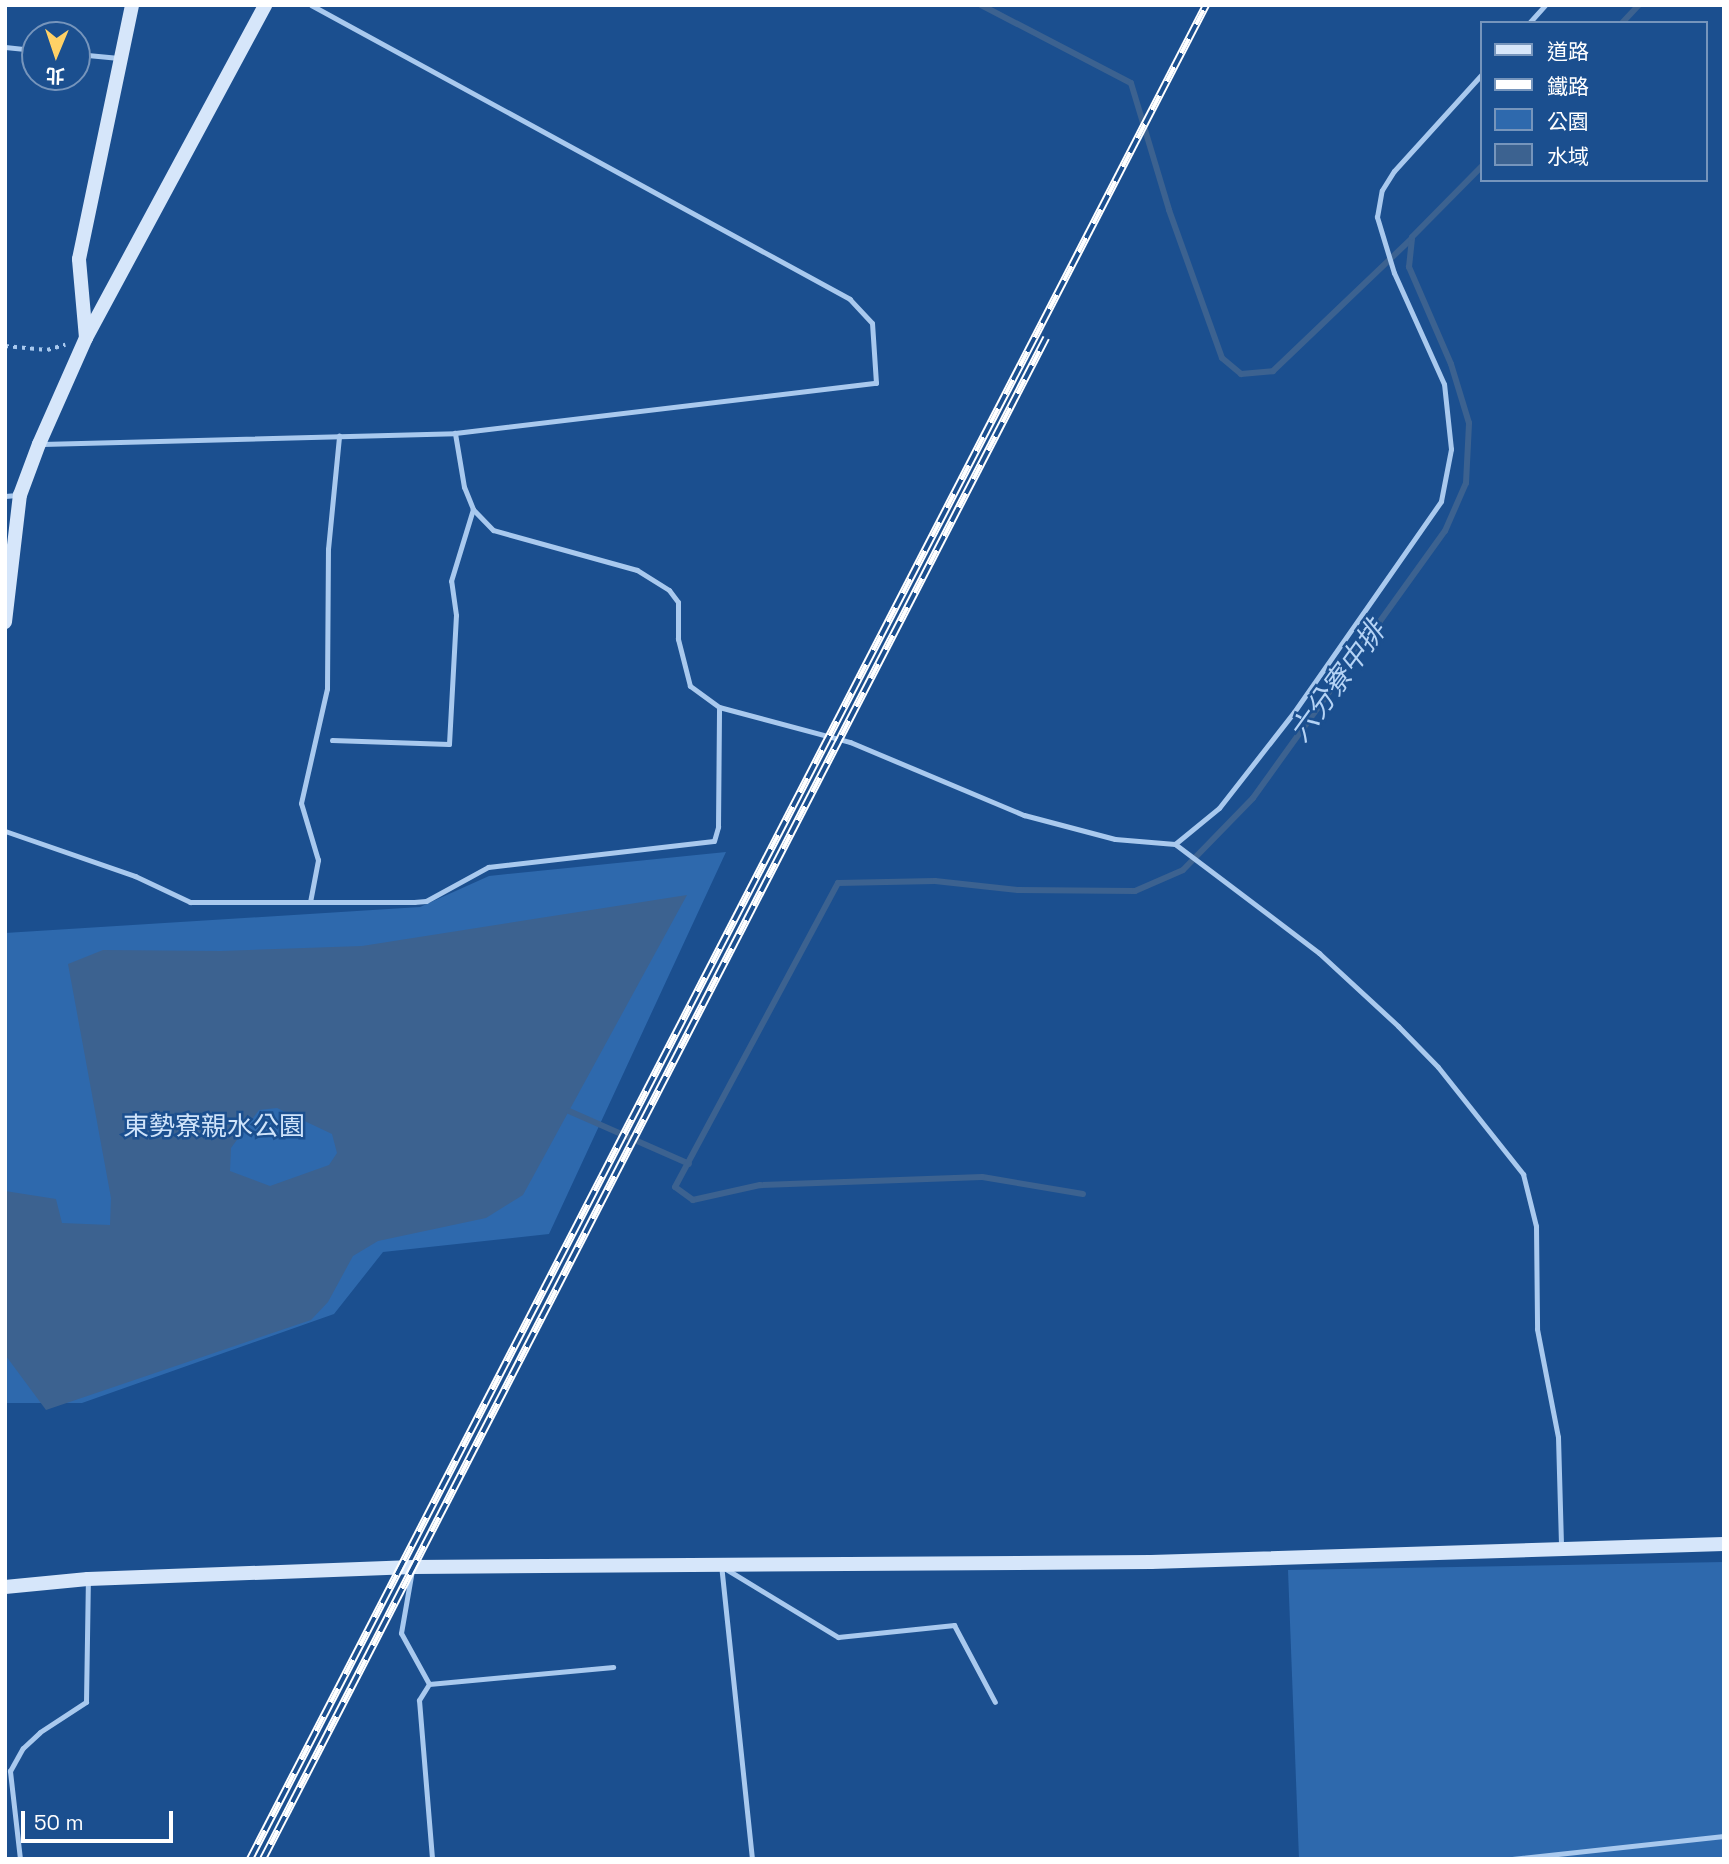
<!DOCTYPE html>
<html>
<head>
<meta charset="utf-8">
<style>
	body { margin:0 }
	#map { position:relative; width:1729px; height:1864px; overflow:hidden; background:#1b4f8f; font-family:"Space Grotesk","Noto Sans TC",sans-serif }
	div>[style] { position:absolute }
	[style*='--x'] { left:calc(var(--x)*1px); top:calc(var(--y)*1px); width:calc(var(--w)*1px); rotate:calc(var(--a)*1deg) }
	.green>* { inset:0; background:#2e69ad }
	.water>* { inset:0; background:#3c6290 }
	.stream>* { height:6px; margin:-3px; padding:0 3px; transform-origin:3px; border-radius:3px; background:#3c6290 }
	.path>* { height:3.5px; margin-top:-1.75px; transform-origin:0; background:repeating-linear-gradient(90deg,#a9c9ee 0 3.5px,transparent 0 8.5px) }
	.lane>* { height:5px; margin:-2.5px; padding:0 2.5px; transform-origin:2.5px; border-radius:2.5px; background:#a9c9ee }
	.secondary>* { height:14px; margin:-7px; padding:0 7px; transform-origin:7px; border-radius:7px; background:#d6e6fa }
	.rail>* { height:8px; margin-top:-4px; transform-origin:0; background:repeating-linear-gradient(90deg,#1b4f8f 0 16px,#fff 0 32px); box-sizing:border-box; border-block:2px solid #fff }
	span { translate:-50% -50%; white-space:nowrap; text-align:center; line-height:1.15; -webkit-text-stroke:5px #1b4f8f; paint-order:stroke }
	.park-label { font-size:26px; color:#cfe3fa }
	.water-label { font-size:28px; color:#b5d3f5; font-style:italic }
	.frame { position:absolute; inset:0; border:7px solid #fff; pointer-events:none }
	.legend { position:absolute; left:1480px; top:21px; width:228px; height:161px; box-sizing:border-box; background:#1b4f8f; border:2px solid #7695bc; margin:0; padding:9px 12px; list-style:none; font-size:21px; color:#fff }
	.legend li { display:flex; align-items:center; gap:14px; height:35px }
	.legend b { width:35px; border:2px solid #7695bc }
	.north { position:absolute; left:21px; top:21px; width:70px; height:70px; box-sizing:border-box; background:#1b4f8f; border:2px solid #7695bc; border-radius:50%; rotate:182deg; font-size:19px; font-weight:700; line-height:28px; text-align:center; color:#fff }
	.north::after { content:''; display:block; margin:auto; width:24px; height:32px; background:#ffd166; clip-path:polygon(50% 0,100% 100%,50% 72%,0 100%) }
	.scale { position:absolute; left:21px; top:1811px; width:152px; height:32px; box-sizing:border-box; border:4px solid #fff; border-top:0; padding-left:9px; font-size:21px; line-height:24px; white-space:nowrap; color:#fff; -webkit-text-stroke:5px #1b4f8f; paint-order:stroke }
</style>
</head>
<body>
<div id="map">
	<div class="green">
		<div style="clip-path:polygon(726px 852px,549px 1234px,383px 1252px,334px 1314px,82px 1403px,5px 1403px,5px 933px,420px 907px,489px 876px)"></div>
		<div style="clip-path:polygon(1724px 1562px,1724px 1859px,1299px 1859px,1288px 1570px)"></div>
	</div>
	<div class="water">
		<div style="clip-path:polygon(evenodd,687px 895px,523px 1195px,486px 1218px,378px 1241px,353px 1256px,328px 1302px,311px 1320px,46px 1410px,6px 1356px,5px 1191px,56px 1199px,62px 1223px,110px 1225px,111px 1198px,68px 964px,103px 950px,221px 951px,362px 946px,687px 895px,277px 1108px,332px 1134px,337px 1153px,329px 1165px,270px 1186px,230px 1171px,231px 1148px,259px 1110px,277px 1108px)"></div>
	</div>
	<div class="stream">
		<div style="--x:981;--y:5;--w:169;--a:27.5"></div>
		<div style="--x:1131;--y:83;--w:133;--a:73.3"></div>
		<div style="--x:1169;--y:210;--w:157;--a:70.3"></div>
		<div style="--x:1222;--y:358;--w:25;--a:40"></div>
		<div style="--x:1241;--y:374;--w:32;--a:-5"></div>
		<div style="--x:1273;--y:371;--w:192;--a:-43.7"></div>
		<div style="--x:1622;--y:23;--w:25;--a:-47"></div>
		<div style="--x:569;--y:1111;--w:131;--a:23.8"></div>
		<div style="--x:1083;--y:1194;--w:102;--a:-170.4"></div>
		<div style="--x:982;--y:1177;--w:222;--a:177.9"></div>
		<div style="--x:760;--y:1185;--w:69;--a:167.4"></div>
		<div style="--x:693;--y:1200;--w:22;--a:-144"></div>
		<div style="--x:675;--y:1187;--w:345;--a:-61.8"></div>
		<div style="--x:838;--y:883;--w:97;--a:-1.2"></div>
		<div style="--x:935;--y:881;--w:83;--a:6.2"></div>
		<div style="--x:1018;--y:890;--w:117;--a:0.5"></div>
		<div style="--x:1135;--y:891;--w:52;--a:-23.6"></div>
		<div style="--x:1183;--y:870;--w:100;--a:-45.8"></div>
		<div style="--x:1253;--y:798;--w:329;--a:-54.3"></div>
		<div style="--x:1445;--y:531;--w:52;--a:-66.4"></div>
		<div style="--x:1466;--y:483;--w:60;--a:-87.1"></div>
		<div style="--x:1469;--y:423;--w:62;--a:-107"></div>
		<div style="--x:1451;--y:364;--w:106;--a:-113.4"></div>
		<div style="--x:1409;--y:267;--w:30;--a:-84"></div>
		<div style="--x:1412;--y:237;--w:100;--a:-45.4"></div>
	</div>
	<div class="path">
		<div style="--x:5;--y:346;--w:42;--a:5.4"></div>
		<div style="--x:47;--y:350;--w:19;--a:-16"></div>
	</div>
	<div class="lane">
		<div style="--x:1529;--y:23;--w:24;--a:-48"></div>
		<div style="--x:5;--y:47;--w:30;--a:6"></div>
		<div style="--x:77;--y:54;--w:42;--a:5.4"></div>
		<div style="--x:42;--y:444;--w:413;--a:-1.5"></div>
		<div style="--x:455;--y:433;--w:424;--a:-6.8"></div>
		<div style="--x:876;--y:383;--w:60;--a:-93.8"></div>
		<div style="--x:872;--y:323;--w:33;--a:-133"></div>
		<div style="--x:850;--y:299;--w:614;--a:-151.39"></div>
		<div style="--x:5;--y:496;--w:12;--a:-5"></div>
		<div style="--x:719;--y:707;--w:136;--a:15"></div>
		<div style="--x:850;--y:742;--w:189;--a:22.8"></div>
		<div style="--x:1024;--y:815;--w:94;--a:14.8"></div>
		<div style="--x:1115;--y:839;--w:60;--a:4.8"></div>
		<div style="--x:1175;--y:844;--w:57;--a:-39.3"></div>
		<div style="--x:1219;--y:808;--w:122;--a:-52"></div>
		<div style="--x:1294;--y:712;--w:257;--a:-55.1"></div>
		<div style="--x:1441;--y:501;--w:53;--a:-79.1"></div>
		<div style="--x:1451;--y:449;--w:65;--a:-96.1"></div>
		<div style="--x:1444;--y:384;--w:122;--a:-114.2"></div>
		<div style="--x:1394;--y:273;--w:59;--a:-106.9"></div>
		<div style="--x:1377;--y:217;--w:27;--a:-80"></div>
		<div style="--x:1382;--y:190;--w:22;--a:-58"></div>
		<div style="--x:1394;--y:171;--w:131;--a:-47.8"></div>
		<div style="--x:332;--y:740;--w:117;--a:2"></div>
		<div style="--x:449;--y:744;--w:129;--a:-86.9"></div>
		<div style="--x:456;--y:615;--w:34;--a:-98"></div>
		<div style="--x:451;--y:581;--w:75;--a:-73"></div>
		<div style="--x:5;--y:831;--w:138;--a:19.1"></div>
		<div style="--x:135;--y:876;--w:61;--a:25.3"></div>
		<div style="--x:190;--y:902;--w:224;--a:0"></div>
		<div style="--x:414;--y:902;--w:12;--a:-5"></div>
		<div style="--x:426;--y:901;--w:71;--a:-28.7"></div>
		<div style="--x:488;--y:867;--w:227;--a:-6.6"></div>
		<div style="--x:714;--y:841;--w:15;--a:-74"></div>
		<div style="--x:718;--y:827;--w:120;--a:-89.5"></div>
		<div style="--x:719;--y:707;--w:36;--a:-144"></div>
		<div style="--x:690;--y:686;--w:49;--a:-104.3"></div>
		<div style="--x:678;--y:639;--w:37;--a:-90"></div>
		<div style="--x:678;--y:602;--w:15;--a:-127"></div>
		<div style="--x:669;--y:590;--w:38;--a:-148"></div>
		<div style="--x:637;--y:570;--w:149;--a:-164.5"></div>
		<div style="--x:493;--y:530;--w:29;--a:-134"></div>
		<div style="--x:473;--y:509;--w:24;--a:-112"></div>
		<div style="--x:464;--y:487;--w:55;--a:-99.5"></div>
		<div style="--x:1175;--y:844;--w:181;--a:37.1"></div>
		<div style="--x:1319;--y:953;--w:108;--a:42.7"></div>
		<div style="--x:1398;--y:1026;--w:57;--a:45.7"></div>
		<div style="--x:1438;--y:1067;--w:137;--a:51.5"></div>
		<div style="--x:1523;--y:1174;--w:54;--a:76"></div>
		<div style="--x:1536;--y:1226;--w:103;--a:89.4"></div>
		<div style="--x:1537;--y:1329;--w:110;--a:79"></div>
		<div style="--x:1558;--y:1437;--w:109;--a:88.4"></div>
		<div style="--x:310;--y:902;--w:43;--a:-79.2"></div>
		<div style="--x:318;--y:860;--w:59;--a:-106.6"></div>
		<div style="--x:301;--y:803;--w:117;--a:-77.2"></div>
		<div style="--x:327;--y:689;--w:140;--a:-89.6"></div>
		<div style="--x:328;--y:549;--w:114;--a:-84.4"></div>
		<div style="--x:412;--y:1570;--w:64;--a:99.9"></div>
		<div style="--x:401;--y:1633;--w:58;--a:61.2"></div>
		<div style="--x:429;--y:1684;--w:19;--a:122"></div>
		<div style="--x:419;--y:1700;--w:160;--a:85.3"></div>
		<div style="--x:429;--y:1684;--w:185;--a:-5.3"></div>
		<div style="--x:20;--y:1859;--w:89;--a:-96.5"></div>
		<div style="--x:10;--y:1771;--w:26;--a:-61"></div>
		<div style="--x:23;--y:1748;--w:23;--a:-43"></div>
		<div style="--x:40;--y:1732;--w:55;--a:-33.1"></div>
		<div style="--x:86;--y:1702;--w:123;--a:-89.1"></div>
		<div style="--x:752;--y:1859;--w:295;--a:-96"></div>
		<div style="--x:721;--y:1566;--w:137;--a:31.3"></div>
		<div style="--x:838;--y:1637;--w:117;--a:-5.9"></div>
		<div style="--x:954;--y:1625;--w:87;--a:62"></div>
		<div style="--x:1512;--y:1859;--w:213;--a:-6.2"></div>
	</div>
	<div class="secondary">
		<div style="--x:86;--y:338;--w:79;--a:-95.1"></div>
		<div style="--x:79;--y:259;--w:259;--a:-78.2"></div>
		<div style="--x:5;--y:622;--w:128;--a:-83.3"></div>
		<div style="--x:20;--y:495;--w:54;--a:-69.6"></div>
		<div style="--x:39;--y:444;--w:116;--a:-66.1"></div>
		<div style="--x:86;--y:338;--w:378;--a:-61.7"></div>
		<div style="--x:5;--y:1587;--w:83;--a:-5.5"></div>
		<div style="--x:88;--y:1579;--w:325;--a:-2.1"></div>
		<div style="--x:413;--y:1567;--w:738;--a:-0.39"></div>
		<div style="--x:1151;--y:1562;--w:573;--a:-1.8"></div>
	</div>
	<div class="rail">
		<div style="--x:250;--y:1859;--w:2086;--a:-62.72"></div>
		<div style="--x:263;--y:1859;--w:1711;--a:-62.76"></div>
	</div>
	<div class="park-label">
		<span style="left:214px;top:1127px">東勢寮親水公園</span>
	</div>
	<div class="water-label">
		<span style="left:1337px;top:681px;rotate:-54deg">六分寮中排</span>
	</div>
	<div class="frame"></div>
	<ul class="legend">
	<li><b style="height:9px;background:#d6e6fa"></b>道路</li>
	<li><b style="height:9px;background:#fff"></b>鐵路</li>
	<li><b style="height:19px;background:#2e69ad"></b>公園</li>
	<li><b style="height:19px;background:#3c6290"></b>水域</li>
	</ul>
	<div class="north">北</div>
	<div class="scale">50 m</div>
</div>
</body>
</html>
